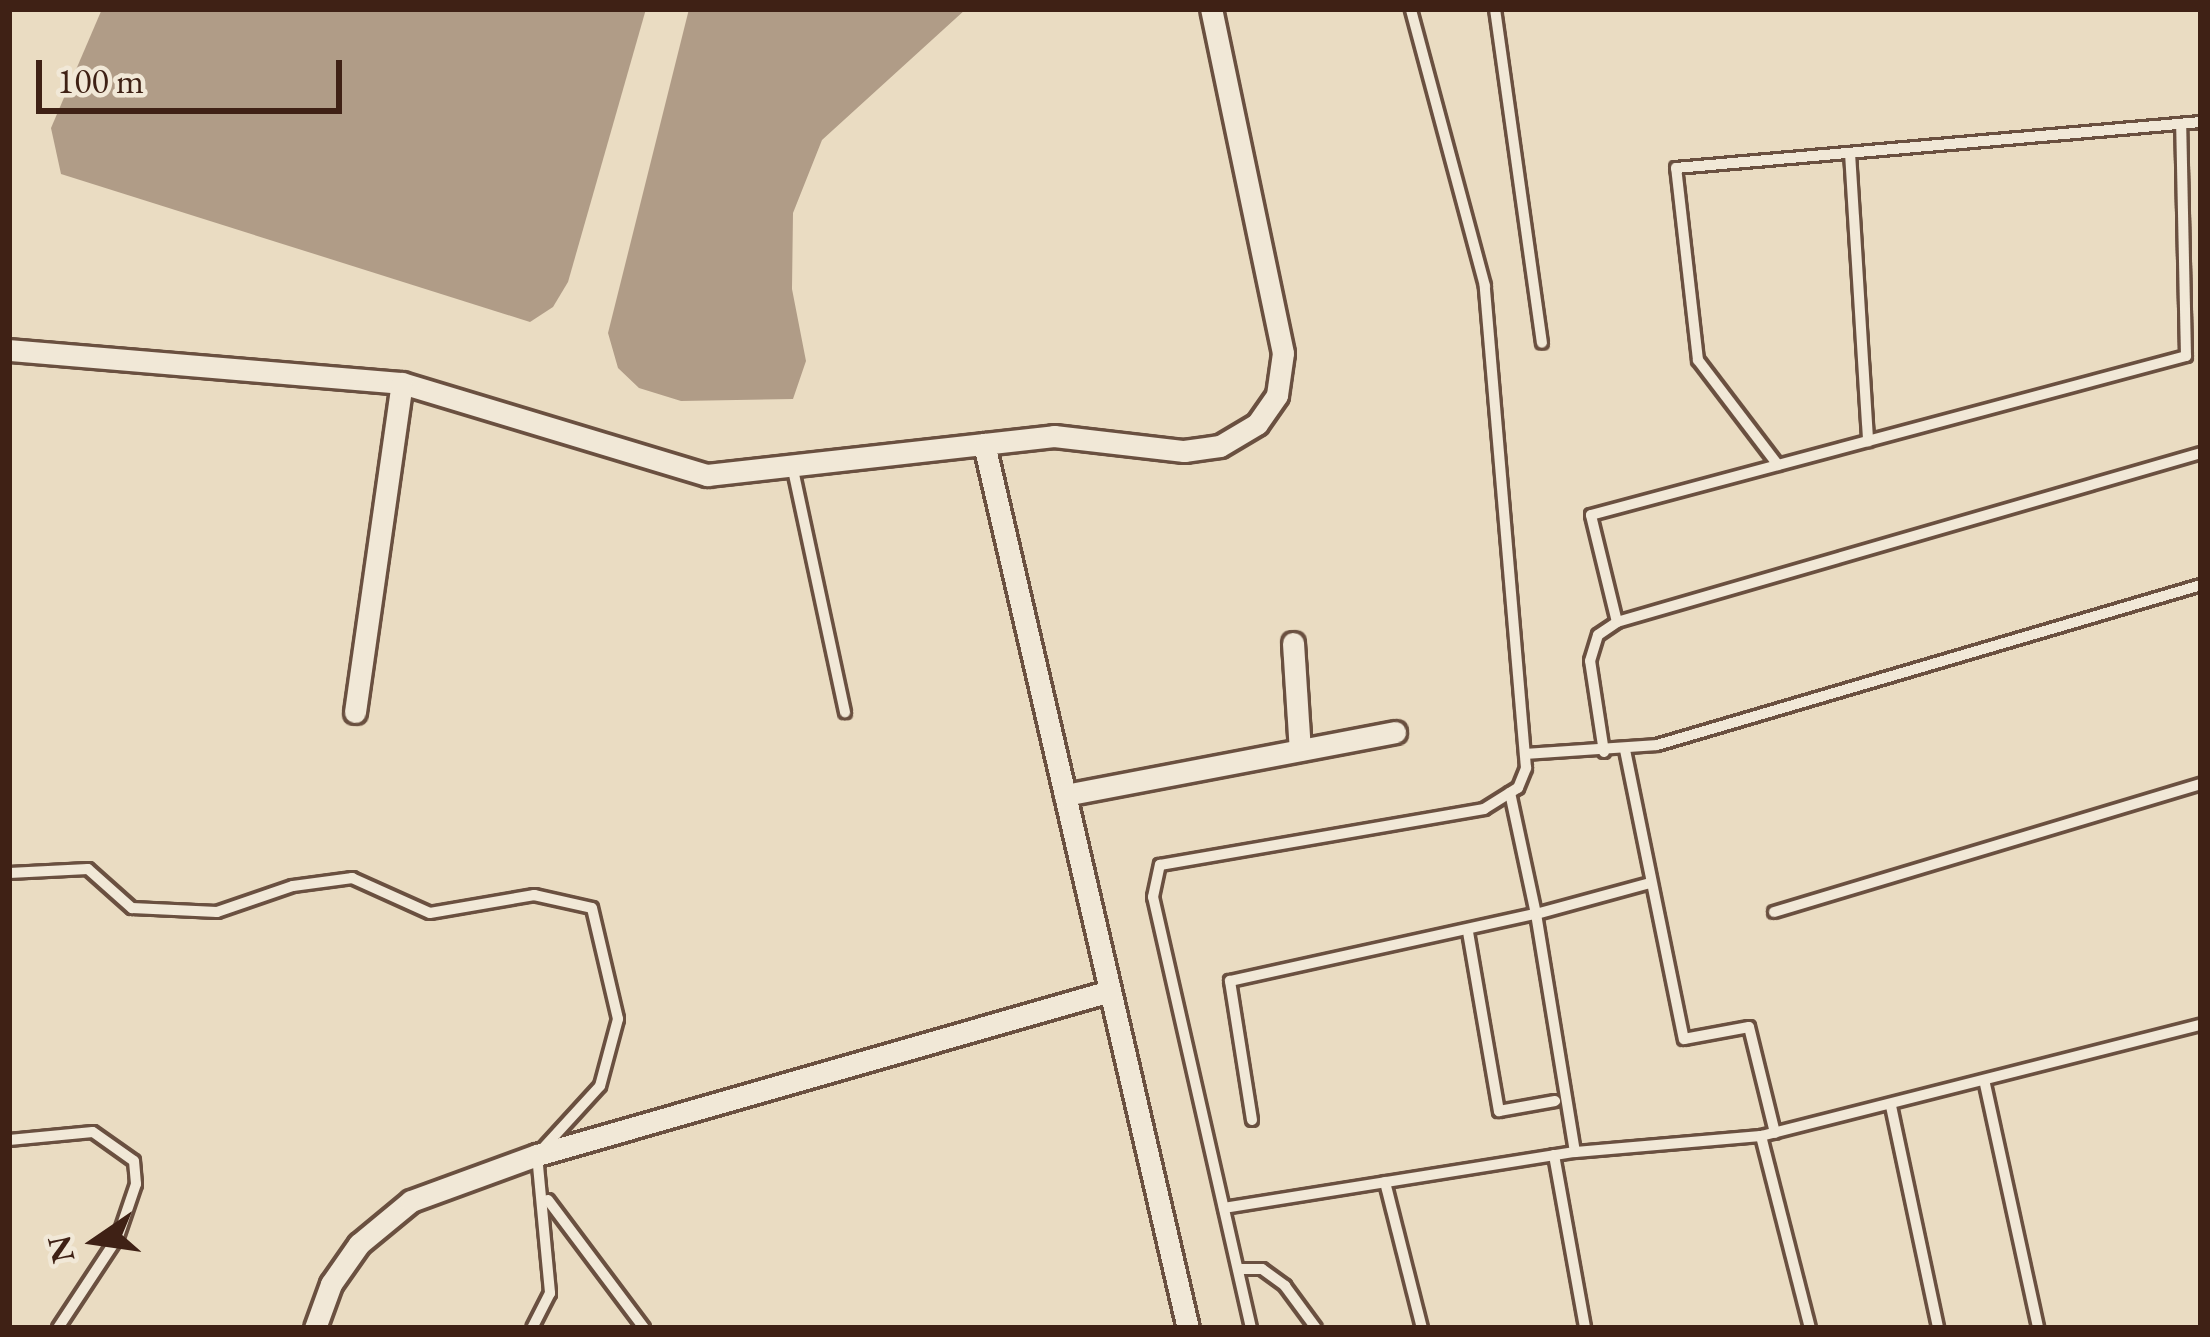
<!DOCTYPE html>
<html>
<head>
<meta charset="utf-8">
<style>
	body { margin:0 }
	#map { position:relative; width:2210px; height:1337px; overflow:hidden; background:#eadcc2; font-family:"EB Garamond",serif }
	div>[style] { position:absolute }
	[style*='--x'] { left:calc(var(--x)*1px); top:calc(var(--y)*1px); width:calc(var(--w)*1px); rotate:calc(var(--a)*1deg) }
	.water>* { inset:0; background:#b09c87 }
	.roads { filter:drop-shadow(3px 0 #6a5040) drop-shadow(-3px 0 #6a5040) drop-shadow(0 3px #6a5040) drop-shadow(0 -3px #6a5040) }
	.lane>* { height:10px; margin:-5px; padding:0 5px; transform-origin:5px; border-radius:5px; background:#f1e8d7 }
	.street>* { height:21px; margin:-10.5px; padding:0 10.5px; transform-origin:10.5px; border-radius:10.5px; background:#f1e8d7 }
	span { translate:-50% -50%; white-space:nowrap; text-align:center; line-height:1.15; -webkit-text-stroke:9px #f1e8d7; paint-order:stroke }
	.frame { position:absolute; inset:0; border:12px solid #3f2115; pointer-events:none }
	.north { position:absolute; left:36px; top:1181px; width:120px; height:120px; -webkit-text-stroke:9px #f1e8d7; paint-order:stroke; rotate:257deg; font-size:33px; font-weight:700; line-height:48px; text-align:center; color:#3f2115 }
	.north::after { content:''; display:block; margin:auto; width:42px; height:54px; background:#3f2115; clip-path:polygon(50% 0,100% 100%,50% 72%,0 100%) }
	.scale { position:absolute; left:36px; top:60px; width:306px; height:54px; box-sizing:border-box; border:6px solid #3f2115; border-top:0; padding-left:15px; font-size:36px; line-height:42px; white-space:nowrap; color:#3f2115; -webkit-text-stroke:9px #f1e8d7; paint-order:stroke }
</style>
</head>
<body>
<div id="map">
	<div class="water">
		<div style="clip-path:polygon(102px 9px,646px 9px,568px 282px,553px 307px,530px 322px,61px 174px,51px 128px)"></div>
		<div style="clip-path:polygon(689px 9px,966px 9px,822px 140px,793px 213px,792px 289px,806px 361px,793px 399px,681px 401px,639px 388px,618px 368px,608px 333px)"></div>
	</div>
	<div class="roads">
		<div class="lane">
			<div style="--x:1495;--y:9;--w:337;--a:82"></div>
			<div style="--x:1850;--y:153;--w:289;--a:86.4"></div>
			<div style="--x:792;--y:465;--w:253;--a:77.9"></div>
			<div style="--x:1778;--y:465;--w:132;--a:-127.3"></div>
			<div style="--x:1698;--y:360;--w:193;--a:-96.5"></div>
			<div style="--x:1676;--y:168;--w:527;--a:-5.01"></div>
			<div style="--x:1617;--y:622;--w:110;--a:-103.7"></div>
			<div style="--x:1591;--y:515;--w:616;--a:-14.96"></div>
			<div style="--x:2186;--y:356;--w:232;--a:-91.2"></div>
			<div style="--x:1625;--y:750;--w:295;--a:78.5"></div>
			<div style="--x:1684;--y:1039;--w:66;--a:-10.5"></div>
			<div style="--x:1749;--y:1027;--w:109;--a:76.2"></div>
			<div style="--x:1604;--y:752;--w:92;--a:-98.7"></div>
			<div style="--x:1590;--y:661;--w:27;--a:-73"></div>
			<div style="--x:1598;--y:635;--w:23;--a:-34"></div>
			<div style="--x:1617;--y:622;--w:608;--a:-16.14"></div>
			<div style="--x:1526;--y:754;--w:131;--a:-3.9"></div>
			<div style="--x:1657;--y:745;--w:567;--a:-16.39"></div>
			<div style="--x:9;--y:873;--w:79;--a:-2.9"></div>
			<div style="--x:88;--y:869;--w:59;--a:41.6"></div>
			<div style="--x:132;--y:908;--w:85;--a:2.7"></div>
			<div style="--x:217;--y:912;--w:80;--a:-18.9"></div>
			<div style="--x:293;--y:886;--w:60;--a:-7.7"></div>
			<div style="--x:352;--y:878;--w:85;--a:24.2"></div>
			<div style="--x:430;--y:913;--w:106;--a:-9.8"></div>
			<div style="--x:534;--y:895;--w:59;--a:12.6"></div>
			<div style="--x:592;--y:908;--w:114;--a:76.8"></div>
			<div style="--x:618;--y:1019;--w:69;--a:105"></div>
			<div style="--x:600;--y:1086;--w:93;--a:132.4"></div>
			<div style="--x:537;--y:1155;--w:139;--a:84.6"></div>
			<div style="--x:550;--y:1293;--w:39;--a:117"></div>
			<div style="--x:1774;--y:912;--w:446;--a:-16.7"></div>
			<div style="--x:1468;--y:932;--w:182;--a:80.2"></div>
			<div style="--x:1499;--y:1111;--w:57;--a:-10.1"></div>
			<div style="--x:1985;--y:1084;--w:250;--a:77.7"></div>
			<div style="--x:1891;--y:1106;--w:227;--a:78"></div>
			<div style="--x:1252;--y:1120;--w:141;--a:-99"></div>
			<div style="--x:1230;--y:981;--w:313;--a:-12.4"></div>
			<div style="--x:1536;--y:914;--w:124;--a:-102.1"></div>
			<div style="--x:1761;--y:1136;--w:198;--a:75.7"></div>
			<div style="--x:9;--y:1140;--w:84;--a:-5.4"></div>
			<div style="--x:93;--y:1132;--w:50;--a:35.3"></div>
			<div style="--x:134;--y:1161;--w:23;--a:85"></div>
			<div style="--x:136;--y:1184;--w:56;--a:108.8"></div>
			<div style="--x:118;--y:1237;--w:109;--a:123.4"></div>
			<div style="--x:1575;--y:1152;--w:241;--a:-99.3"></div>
			<div style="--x:1536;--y:914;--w:118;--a:-15.2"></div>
			<div style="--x:1554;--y:1155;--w:176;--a:79.8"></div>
			<div style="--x:1385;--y:1182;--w:151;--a:75.8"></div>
			<div style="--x:548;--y:1200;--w:160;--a:53.1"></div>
			<div style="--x:1224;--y:1208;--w:355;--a:-9.1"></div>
			<div style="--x:1575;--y:1152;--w:187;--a:-4.9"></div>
			<div style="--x:1761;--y:1136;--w:454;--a:-14.2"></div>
			<div style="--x:1238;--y:1269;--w:24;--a:0"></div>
			<div style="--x:1262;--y:1269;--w:29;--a:36"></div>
			<div style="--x:1285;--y:1286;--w:52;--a:53.6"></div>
			<div style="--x:1251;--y:1328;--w:442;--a:-102.8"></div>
			<div style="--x:1153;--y:897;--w:33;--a:-78"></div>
			<div style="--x:1160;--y:865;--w:329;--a:-9.8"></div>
			<div style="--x:1484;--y:809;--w:40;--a:-32"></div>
			<div style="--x:1518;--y:788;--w:22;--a:-68"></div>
			<div style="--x:1526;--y:768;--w:484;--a:-94.9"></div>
			<div style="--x:1485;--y:286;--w:287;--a:-105"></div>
		</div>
		<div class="street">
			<div style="--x:9;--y:350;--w:394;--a:4.8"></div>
			<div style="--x:402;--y:383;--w:319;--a:16.8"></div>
			<div style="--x:707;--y:475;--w:349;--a:-6.4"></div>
			<div style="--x:1054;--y:436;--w:131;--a:6.6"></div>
			<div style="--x:1184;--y:451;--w:36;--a:-8"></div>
			<div style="--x:1220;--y:446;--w:43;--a:-30.7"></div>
			<div style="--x:1257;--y:424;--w:35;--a:-55"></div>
			<div style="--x:1277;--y:395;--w:42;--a:-81.9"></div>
			<div style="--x:1283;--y:353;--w:351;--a:-101.8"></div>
			<div style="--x:984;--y:444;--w:907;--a:77.01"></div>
			<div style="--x:1293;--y:643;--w:107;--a:86.3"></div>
			<div style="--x:355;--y:712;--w:332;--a:-81.9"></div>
			<div style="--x:1065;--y:795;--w:336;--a:-10.8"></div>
			<div style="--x:315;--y:1328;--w:47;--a:-70"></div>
			<div style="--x:331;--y:1284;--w:49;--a:-55"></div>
			<div style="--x:359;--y:1244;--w:67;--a:-39.6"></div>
			<div style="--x:411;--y:1201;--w:134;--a:-20.1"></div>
			<div style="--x:537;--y:1155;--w:596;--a:-15.97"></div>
		</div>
	</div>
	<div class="frame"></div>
	<div class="north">N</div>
	<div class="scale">100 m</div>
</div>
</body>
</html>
